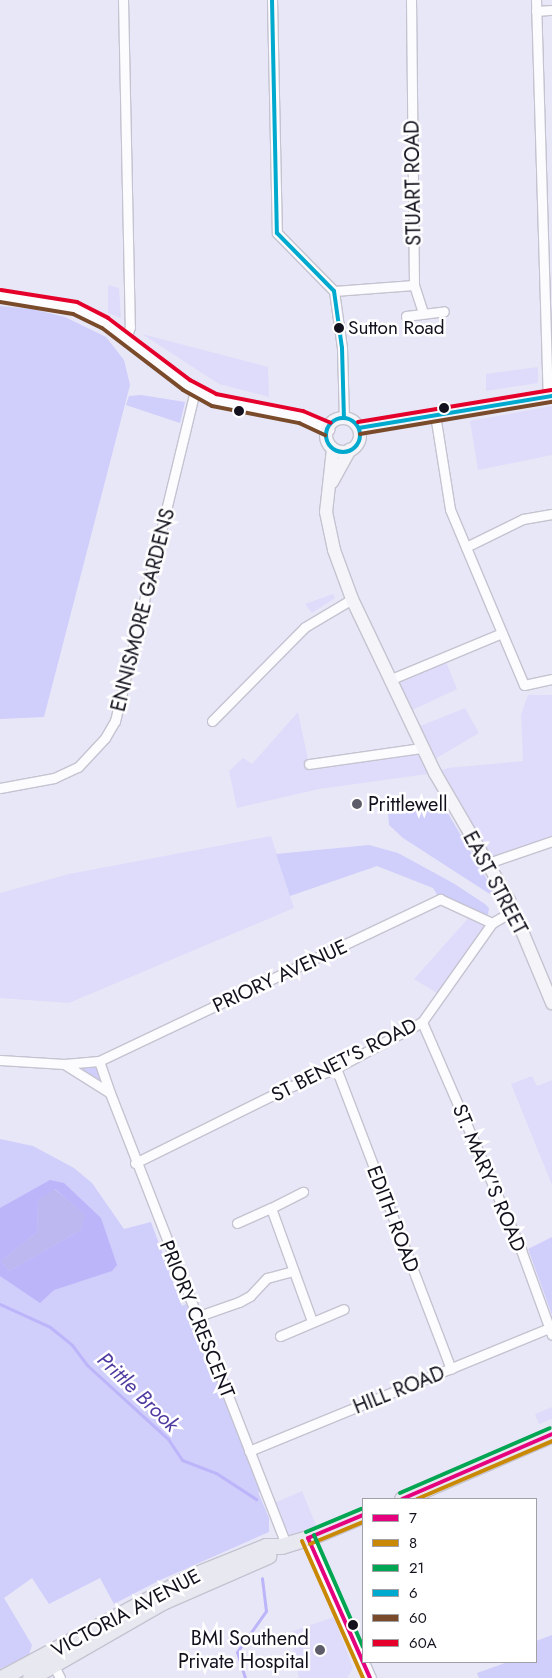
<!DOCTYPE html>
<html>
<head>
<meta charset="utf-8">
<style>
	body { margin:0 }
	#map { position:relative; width:552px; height:1678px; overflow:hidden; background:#e8e7f7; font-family:Jost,sans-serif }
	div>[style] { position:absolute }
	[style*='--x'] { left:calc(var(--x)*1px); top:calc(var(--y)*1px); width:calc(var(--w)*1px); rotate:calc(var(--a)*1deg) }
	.built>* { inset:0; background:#dedcfa }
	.green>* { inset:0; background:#d0cefb }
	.forest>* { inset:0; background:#bdb8f0 }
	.water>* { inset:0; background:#bcb5fa }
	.stream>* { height:3px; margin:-1.5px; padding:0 1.5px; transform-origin:1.5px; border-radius:1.5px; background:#bcb5fa }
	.roads { filter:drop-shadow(1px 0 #c4c3d0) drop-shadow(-1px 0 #c4c3d0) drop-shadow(0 1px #c4c3d0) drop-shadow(0 -1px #c4c3d0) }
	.minor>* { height:9px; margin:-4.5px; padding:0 4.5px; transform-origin:4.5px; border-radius:4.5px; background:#fcfbfe }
	.tertiary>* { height:11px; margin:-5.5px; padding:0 5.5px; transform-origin:5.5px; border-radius:5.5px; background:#fcfbfe }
	.secondary>* { height:12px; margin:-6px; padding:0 6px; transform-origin:6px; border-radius:6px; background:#f4f4f9 }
	.secondary>.ring { margin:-6px; padding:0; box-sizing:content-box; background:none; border:12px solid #f4f4f9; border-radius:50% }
	.trunk>* { height:15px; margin:-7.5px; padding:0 7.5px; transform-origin:7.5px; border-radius:7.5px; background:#e8e8f1 }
	.bus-1>* { height:4px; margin:-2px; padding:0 2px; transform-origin:2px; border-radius:2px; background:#e5007d }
	.bus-2>* { height:4px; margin:-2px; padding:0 2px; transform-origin:2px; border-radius:2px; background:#c98806 }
	.bus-3>* { height:4px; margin:-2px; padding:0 2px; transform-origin:2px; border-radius:2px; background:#00a651 }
	.bus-4>* { height:4px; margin:-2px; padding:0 2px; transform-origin:2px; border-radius:2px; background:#00a9ce }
	.bus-4>.ring { margin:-2px; padding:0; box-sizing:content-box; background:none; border:4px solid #00a9ce; border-radius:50% }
	.bus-5>* { height:4px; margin:-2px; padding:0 2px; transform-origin:2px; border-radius:2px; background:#7a4b2a }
	.bus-6>* { height:4px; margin:-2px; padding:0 2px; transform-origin:2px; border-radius:2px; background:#e4002b }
	.dots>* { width:14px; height:14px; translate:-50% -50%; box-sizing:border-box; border:2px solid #fff; border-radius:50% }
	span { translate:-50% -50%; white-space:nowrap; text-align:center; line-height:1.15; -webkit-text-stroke:5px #fff; paint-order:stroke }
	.bus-label { font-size:19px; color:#12111d }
	.left { translate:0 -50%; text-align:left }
	.street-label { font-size:20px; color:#12111d }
	.poi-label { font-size:20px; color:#12111d }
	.right { translate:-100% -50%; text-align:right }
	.water-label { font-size:21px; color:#4f3aa0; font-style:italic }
	.legend { position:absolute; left:362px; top:1498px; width:175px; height:165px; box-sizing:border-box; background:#fff; border:1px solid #a0a0a5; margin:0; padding:6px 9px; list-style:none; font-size:15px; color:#12111d }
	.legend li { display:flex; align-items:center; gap:10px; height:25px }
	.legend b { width:25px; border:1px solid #a0a0a5 }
</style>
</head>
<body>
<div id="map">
	<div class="built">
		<div style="clip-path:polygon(108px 285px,119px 288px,121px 318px,108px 313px)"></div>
		<div style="clip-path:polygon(142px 334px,268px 367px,269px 397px,219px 384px)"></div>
		<div style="clip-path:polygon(538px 367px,538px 383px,486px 391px,486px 374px)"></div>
		<div style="clip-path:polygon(552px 406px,552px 455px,478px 470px,470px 421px)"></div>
		<div style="clip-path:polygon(333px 594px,335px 598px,312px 613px,305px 604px)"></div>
		<div style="clip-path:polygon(444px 657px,457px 689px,406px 713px,389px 680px)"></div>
		<div style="clip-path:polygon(528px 695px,552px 695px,552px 841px,488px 863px,435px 773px,319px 789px,237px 808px,229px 771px,243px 758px,252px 764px,298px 712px,309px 764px,422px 748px,413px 729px,465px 708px,479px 733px,430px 762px,435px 772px,448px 768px,523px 761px,521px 715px)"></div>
		<div style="clip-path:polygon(271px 836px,294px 908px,69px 1003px,0 998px,0 893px,69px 874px)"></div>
		<div style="clip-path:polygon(471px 915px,492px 923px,440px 995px,414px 979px)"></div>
		<div style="clip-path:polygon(532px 1076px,537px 1086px,552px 1080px,552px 1185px,511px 1084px)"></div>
		<div style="clip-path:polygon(552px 1407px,552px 1419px,539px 1424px,535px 1414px)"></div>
		<div style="clip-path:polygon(302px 1491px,318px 1530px,286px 1539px,274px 1503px)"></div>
		<div style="clip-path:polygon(334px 1617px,353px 1668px,347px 1678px,299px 1678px,290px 1632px)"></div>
	</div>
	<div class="green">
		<div style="clip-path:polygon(0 306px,32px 309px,65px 317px,106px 337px,124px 360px,130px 385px,44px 717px,0 719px)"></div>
		<div style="clip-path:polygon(141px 395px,185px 402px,180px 423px,126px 405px,129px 396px)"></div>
		<div style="clip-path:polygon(443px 805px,499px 900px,403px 838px,389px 825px,388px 812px)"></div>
		<div style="clip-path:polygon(369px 845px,398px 853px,453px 883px,485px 904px,489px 908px,488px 915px,440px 899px,433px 888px,377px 866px,290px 896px,276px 854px)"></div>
		<div style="clip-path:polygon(99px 1061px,110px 1093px,64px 1064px)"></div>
		<div style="clip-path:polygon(0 1139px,33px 1146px,74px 1168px,92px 1183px,124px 1229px,151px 1222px,182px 1306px,186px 1304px,262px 1493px,258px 1492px,269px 1518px,269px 1532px,158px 1581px,114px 1604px,100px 1578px,49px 1604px,32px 1578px,4px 1598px,32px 1645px,29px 1655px,0 1669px)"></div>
		<div style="clip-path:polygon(552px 1237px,552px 1315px,528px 1249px)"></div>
		<div style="clip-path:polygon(552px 1635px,552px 1678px,479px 1678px,477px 1673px,508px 1662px,536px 1662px,536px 1641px)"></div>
	</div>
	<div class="forest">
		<div style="clip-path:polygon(54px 1189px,86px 1215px,81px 1230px,9px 1271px,1px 1261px,37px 1232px,38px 1200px)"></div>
	</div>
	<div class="water">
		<div style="clip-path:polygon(evenodd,50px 1180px,64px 1183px,101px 1218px,117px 1265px,112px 1271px,54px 1290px,40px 1303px,0 1276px,0 1208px,50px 1180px,55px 1189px,85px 1215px,81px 1230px,9px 1271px,1px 1261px,37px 1232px,38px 1200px,55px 1189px)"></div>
	</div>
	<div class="stream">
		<div style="--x:0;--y:1304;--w:55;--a:24.7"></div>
		<div style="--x:50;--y:1327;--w:28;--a:39"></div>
		<div style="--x:72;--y:1345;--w:25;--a:53"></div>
		<div style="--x:87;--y:1365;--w:110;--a:42.4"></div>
		<div style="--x:168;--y:1439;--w:25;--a:56"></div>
		<div style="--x:182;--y:1460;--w:36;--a:21"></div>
		<div style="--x:216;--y:1473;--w:48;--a:33"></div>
		<div style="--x:245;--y:1678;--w:27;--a:-107"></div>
		<div style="--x:237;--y:1652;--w:50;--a:-54.7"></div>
		<div style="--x:266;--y:1611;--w:33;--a:-97"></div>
	</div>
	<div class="roads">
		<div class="minor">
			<div style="--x:123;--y:0;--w:327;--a:88.8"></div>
			<div style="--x:130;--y:327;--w:12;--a:110"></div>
			<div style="--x:272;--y:0;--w:233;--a:88.8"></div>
			<div style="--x:277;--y:233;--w:81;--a:45.5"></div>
			<div style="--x:334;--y:291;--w:58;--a:82"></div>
			<div style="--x:342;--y:348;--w:70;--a:88.4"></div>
			<div style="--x:536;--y:0;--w:396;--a:88.3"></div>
			<div style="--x:536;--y:11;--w:16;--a:-4"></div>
			<div style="--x:414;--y:285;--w:28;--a:72"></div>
			<div style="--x:334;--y:291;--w:80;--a:-4.3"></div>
			<div style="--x:414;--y:285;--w:285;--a:-90.6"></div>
			<div style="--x:406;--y:316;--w:38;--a:-7"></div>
			<div style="--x:466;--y:547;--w:64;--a:-26.2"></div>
			<div style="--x:523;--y:519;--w:29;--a:-10"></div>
			<div style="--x:502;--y:633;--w:56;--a:67.1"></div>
			<div style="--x:524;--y:685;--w:29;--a:-12"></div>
			<div style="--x:389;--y:680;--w:122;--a:-22.6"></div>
			<div style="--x:502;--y:633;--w:134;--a:-112.8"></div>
			<div style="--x:450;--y:509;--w:96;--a:-99"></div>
			<div style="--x:212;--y:721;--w:132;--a:-45.3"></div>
			<div style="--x:305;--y:627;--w:55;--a:-30.8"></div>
			<div style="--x:309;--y:764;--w:114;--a:-8.1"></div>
			<div style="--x:0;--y:788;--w:55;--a:-10.5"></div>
			<div style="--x:54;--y:778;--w:26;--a:-25"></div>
			<div style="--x:78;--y:767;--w:40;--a:-47"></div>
			<div style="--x:105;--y:738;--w:20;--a:-60"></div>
			<div style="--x:115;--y:721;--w:341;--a:-76.4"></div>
			<div style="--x:488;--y:863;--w:68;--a:-19"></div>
			<div style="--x:422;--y:1022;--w:249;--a:66.5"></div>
			<div style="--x:521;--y:1250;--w:90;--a:70"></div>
			<div style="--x:0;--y:1060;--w:64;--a:3.6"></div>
			<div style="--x:64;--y:1064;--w:54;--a:32.2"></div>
			<div style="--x:110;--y:1093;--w:485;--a:68.7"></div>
			<div style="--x:99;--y:1061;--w:34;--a:71"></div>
			<div style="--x:64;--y:1064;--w:35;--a:-5"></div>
			<div style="--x:99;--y:1061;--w:378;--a:-25.4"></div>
			<div style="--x:440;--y:899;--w:57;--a:24.8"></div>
			<div style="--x:336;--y:1068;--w:322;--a:69.1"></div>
			<div style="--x:135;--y:1163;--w:169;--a:-26.3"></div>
			<div style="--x:287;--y:1088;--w:53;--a:-22.2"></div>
			<div style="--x:336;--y:1068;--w:98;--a:-28.1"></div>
			<div style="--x:422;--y:1022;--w:121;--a:-54.7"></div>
			<div style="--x:492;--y:923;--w:24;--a:-30"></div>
			<div style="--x:271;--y:1208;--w:36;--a:-27"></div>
			<div style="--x:237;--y:1223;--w:37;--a:-24"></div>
			<div style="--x:271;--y:1208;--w:120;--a:70.1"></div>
			<div style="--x:196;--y:1317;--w:46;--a:-19.2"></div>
			<div style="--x:239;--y:1302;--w:13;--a:-29"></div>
			<div style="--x:250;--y:1296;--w:25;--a:-47"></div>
			<div style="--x:267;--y:1278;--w:27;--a:-15"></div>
			<div style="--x:280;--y:1336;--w:69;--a:-22.9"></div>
			<div style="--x:249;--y:1451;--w:324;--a:-22.3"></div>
			<div style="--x:54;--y:1666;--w:13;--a:63"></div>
		</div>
		<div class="tertiary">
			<div style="--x:0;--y:296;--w:76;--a:9.1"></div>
			<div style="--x:75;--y:308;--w:34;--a:27"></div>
			<div style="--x:105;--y:323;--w:103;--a:37.1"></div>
			<div style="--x:187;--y:385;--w:31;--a:29"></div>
			<div style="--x:214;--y:400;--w:89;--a:11.1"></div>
			<div style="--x:301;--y:417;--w:30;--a:24"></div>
			<div style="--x:308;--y:1538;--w:153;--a:66.1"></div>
		</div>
		<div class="secondary">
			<div class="ring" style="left:326px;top:418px;width:22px;height:22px"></div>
			<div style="--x:359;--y:428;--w:196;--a:-9.4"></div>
			<div style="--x:333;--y:449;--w:63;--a:96.3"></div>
			<div style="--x:326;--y:512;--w:39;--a:78"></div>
			<div style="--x:334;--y:550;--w:52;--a:69.8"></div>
			<div style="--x:352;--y:599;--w:193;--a:64.5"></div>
			<div style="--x:435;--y:773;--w:147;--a:59.8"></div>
			<div style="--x:509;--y:900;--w:112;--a:67.3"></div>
			<div style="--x:332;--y:482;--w:37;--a:-61"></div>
		</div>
		<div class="trunk">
			<div style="--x:402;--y:1499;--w:163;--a:-23.4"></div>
			<div style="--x:1;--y:1678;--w:213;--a:-28.2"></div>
			<div style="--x:189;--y:1577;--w:83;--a:-21.9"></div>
			<div style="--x:266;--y:1546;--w:15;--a:0"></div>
			<div style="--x:281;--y:1546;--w:28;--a:-17"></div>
			<div style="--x:308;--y:1538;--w:60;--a:-22.7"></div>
			<div style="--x:30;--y:1678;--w:152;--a:-29.9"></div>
			<div style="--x:162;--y:1602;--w:116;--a:-23.5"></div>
		</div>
	</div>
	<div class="bus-1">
		<div style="--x:402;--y:1499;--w:163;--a:-23.4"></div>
		<div style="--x:308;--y:1538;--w:153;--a:66.1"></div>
		<div style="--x:308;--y:1538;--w:60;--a:-22.7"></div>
	</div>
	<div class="bus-2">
		<div style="--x:417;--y:1499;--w:147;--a:-23.2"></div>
		<div style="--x:302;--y:1541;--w:150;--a:66"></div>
		<div style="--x:310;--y:1544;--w:57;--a:-22.5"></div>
	</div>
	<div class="bus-3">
		<div style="--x:400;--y:1493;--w:163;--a:-23.4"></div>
		<div style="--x:306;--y:1532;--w:60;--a:-22.7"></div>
		<div style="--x:314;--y:1535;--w:122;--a:66.4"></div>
	</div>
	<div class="bus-4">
		<div style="--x:272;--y:0;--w:233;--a:88.8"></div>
		<div style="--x:277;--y:233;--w:81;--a:45.5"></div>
		<div style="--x:334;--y:291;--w:58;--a:82"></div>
		<div style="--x:342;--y:348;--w:70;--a:88.4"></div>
		<div class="ring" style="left:326px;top:418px;width:30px;height:30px"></div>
		<div style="--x:359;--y:428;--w:196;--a:-9.4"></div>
	</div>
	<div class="bus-5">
		<div style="--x:0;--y:302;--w:74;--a:9.3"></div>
		<div style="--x:73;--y:314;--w:32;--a:26"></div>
		<div style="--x:102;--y:328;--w:102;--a:37.4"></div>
		<div style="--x:183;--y:390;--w:33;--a:29"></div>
		<div style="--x:212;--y:406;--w:89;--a:11.1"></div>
		<div style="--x:299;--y:423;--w:29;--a:25"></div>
		<div style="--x:360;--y:434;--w:195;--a:-9.5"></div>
	</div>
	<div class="bus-6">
		<div style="--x:1;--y:290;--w:77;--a:9"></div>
		<div style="--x:77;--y:302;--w:35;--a:27"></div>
		<div style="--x:108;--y:318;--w:103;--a:37.1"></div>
		<div style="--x:190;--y:380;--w:30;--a:28"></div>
		<div style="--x:216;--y:394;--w:89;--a:11.1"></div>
		<div style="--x:303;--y:411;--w:30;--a:23"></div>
		<div style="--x:358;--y:422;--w:196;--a:-9.4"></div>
	</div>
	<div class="dots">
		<div style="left:339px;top:328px;background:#12111d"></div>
		<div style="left:444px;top:408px;background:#12111d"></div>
		<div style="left:239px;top:411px;background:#12111d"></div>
		<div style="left:357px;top:804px;background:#5d5c69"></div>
		<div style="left:353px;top:1625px;background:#12111d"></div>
		<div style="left:320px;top:1650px;background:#5d5c69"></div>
	</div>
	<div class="bus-label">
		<span class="left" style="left:348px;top:328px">Sutton Road</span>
	</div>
	<div class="street-label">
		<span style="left:413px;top:183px;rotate:-91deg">STUART ROAD</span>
		<span style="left:143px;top:610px;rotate:-76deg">ENNISMORE GARDENS</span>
		<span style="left:495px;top:883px;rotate:62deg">EAST STREET</span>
		<span style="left:280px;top:976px;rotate:-25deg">PRIORY AVENUE</span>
		<span style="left:344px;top:1060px;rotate:-27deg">ST BENET'S ROAD</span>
		<span style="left:489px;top:1178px;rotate:67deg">ST. MARY'S ROAD</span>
		<span style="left:393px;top:1219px;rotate:69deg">EDITH ROAD</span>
		<span style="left:197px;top:1319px;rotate:68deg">PRIORY CRESCENT</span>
		<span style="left:399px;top:1390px;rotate:-22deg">HILL ROAD</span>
		<span style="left:126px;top:1613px;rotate:-28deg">VICTORIA AVENUE</span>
	</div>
	<div class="poi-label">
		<span class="left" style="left:368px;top:804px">Prittlewell</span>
		<span class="right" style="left:309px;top:1650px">BMI Southend<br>Private Hospital</span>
	</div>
	<div class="water-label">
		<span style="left:138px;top:1392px;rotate:44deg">Prittle Brook</span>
	</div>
	<ul class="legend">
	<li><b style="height:6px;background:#e5007d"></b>7</li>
	<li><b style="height:6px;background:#c98806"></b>8</li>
	<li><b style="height:6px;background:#00a651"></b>21</li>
	<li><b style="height:6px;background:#00a9ce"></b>6</li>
	<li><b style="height:6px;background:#7a4b2a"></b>60</li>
	<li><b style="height:6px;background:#e4002b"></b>60A</li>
	</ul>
</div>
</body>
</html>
